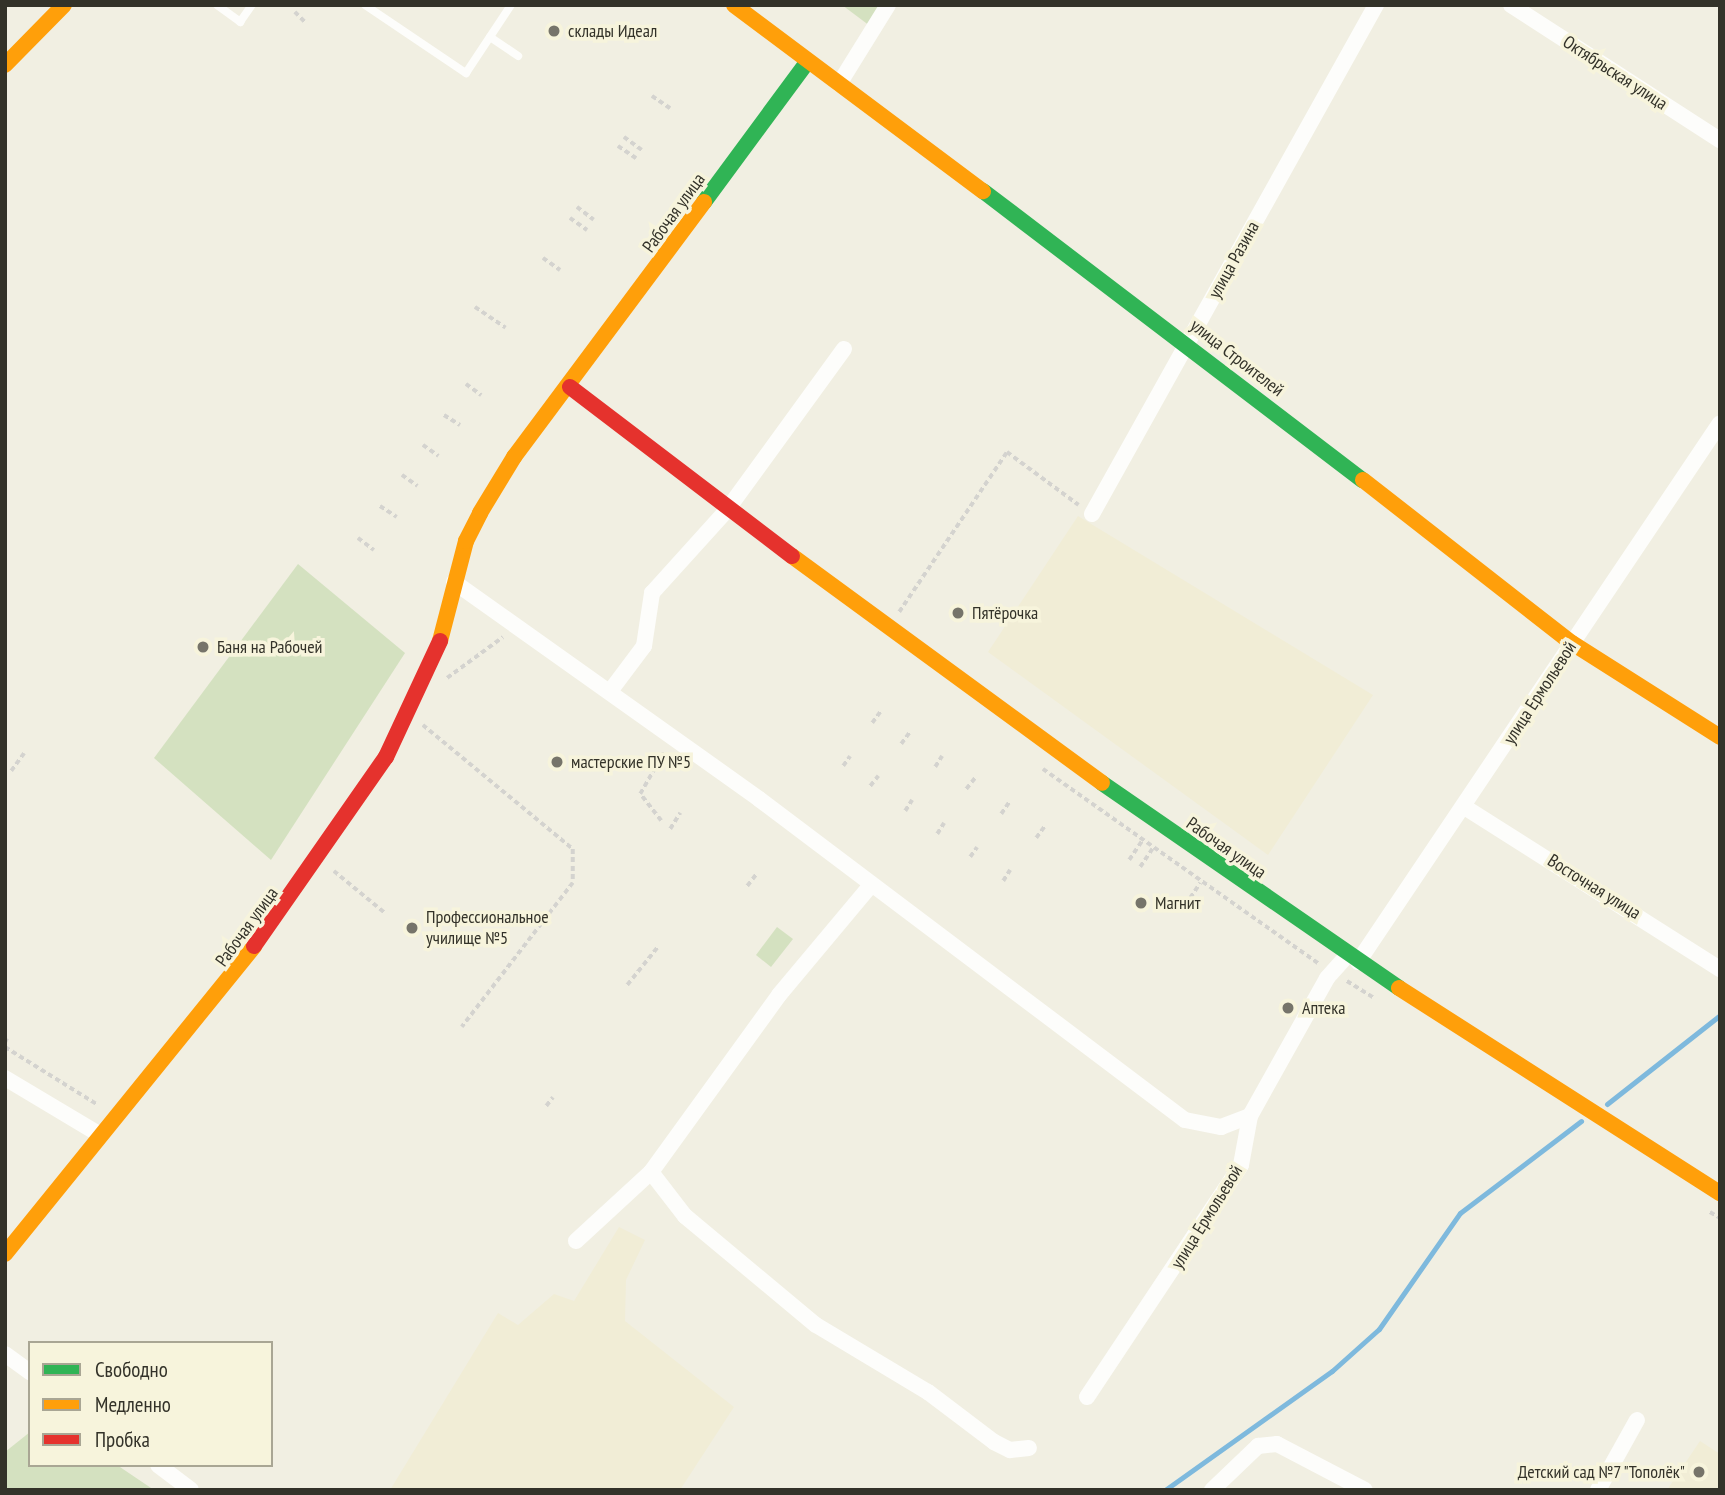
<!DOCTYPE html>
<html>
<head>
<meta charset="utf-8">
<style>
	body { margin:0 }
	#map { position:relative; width:1725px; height:1495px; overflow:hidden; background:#f1efe2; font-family:"PT Sans Narrow",sans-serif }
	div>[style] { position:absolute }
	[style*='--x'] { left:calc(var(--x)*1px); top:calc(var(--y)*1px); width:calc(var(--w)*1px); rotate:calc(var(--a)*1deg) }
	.built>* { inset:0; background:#f1edd6 }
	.green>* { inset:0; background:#d4e1c0 }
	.stream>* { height:5px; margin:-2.5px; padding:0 2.5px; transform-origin:2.5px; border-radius:2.5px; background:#7eb9dd }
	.path>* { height:3.5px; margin-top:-1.75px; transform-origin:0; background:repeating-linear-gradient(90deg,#d4d3cf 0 5px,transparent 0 8.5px) }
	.lane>* { height:8px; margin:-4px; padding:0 4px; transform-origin:4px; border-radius:4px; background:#fdfdfb }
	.street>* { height:16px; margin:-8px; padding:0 8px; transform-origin:8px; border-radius:8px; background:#fdfdfb }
	.fast>* { height:16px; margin:-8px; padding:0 8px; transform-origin:8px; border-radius:8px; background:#30b455 }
	.slow>* { height:16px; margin:-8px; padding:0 8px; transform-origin:8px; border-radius:8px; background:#ff9f0a }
	.jam>* { height:16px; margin:-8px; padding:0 8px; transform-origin:8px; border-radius:8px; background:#e5322d }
	.dots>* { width:19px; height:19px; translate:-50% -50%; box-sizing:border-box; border:4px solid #f7f4dc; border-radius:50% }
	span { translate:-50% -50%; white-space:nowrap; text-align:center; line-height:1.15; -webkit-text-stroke:7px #f7f4dc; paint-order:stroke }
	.poi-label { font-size:18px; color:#333229 }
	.left { translate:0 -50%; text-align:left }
	.right { translate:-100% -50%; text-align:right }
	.street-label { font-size:18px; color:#333229 }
	.frame { position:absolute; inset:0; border:7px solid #333229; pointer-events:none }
	.legend { position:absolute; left:28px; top:1341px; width:245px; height:126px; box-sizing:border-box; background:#f7f4dc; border:2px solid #a9a694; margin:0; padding:9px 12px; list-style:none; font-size:21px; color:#333229 }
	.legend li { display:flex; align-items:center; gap:14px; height:35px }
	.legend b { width:35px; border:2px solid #a9a694 }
</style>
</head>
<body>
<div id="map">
	<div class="built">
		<div style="clip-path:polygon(1078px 516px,1373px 695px,1268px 855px,988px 652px)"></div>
		<div style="clip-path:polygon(619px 1227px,645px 1240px,626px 1280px,625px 1321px,734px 1407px,680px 1490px,390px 1490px,498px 1313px,518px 1325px,554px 1294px,574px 1301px)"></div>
		<div style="clip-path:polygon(1700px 1441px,1720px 1454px,1720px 1490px,1667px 1490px)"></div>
	</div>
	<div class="green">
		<div style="clip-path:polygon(842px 5px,884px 5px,870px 26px)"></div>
		<div style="clip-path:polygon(298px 564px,405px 653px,271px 860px,154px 758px)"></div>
		<div style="clip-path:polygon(777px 927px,793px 939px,771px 967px,756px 955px)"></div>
		<div style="clip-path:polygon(30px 1432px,30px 1465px,117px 1465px,154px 1490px,5px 1490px,5px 1452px)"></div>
	</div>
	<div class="stream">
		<div style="--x:1607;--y:1104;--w:144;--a:-38.2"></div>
		<div style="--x:1165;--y:1490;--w:205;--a:-35.5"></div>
		<div style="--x:1332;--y:1371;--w:63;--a:-41.8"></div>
		<div style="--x:1379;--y:1329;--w:141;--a:-55.1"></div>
		<div style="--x:1460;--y:1213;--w:152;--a:-37.2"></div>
	</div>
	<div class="path">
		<div style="--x:295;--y:12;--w:16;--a:45"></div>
		<div style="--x:652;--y:96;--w:22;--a:34"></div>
		<div style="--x:624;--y:137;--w:22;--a:36"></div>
		<div style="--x:618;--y:146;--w:22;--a:34"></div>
		<div style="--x:577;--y:207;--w:21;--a:37"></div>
		<div style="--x:570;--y:218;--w:21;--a:35"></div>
		<div style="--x:543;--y:258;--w:21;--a:35"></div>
		<div style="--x:475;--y:307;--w:37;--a:34"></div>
		<div style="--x:466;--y:384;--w:19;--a:36"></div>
		<div style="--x:444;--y:415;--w:19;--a:32"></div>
		<div style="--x:423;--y:445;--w:19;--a:35"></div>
		<div style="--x:402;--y:475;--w:19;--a:35"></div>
		<div style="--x:380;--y:506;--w:20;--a:33"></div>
		<div style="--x:358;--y:538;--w:20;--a:37"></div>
		<div style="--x:899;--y:612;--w:193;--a:-56"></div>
		<div style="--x:1007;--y:452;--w:89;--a:36.4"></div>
		<div style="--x:447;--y:678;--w:69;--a:-36.2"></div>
		<div style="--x:872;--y:723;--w:14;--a:-54"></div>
		<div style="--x:423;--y:725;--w:195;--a:39.6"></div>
		<div style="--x:573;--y:849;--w:34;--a:90"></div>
		<div style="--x:573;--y:883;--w:182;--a:127.6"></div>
		<div style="--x:901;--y:744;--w:14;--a:-54"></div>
		<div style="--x:843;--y:766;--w:12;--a:-55"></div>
		<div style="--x:935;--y:767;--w:13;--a:-58"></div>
		<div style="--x:1043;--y:769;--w:338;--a:35.2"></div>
		<div style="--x:11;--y:771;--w:22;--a:-54"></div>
		<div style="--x:870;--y:786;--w:13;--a:-51"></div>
		<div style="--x:966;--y:789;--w:14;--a:-51"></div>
		<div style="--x:905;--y:811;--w:13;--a:-58"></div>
		<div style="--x:1001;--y:814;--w:14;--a:-56"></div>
		<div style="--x:661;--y:821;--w:34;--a:-128"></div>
		<div style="--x:640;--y:794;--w:48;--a:-60.3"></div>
		<div style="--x:670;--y:829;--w:19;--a:-58"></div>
		<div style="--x:937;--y:834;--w:13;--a:-58"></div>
		<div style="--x:1036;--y:838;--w:14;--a:-54"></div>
		<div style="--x:970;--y:857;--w:12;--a:-55"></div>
		<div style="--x:1129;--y:860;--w:23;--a:-56"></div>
		<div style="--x:1140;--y:867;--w:22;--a:-56"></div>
		<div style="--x:334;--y:871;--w:65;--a:39.4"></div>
		<div style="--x:1003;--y:881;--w:13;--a:-58"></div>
		<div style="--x:747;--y:886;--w:16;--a:-52"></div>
		<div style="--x:1190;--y:898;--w:18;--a:-56"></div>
		<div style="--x:1347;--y:981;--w:31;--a:32"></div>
		<div style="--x:627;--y:985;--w:48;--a:-51"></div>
		<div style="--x:5;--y:1042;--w:4;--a:-63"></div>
		<div style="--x:5;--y:1047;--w:110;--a:31.9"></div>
		<div style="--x:546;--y:1106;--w:11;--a:-52"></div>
		<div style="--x:1710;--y:1212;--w:12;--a:31"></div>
	</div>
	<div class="lane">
		<div style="--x:217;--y:5;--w:29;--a:36"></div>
		<div style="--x:240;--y:22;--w:21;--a:-55"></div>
		<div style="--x:365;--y:5;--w:122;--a:34"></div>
		<div style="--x:466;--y:73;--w:82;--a:-56.5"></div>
		<div style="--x:490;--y:37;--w:34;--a:34"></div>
	</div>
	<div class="street">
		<div style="--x:1511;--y:5;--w:249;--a:32.9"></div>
		<div style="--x:839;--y:84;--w:93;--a:-58.2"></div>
		<div style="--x:1092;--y:514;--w:583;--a:-60.84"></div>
		<div style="--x:454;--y:582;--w:374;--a:35.4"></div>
		<div style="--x:759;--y:799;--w:533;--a:37"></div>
		<div style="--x:1185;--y:1120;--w:37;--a:11"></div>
		<div style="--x:1221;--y:1127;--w:31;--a:-21"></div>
		<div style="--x:611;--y:690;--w:55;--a:-53.1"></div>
		<div style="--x:644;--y:646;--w:54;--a:-81.4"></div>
		<div style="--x:652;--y:593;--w:112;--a:-47.9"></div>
		<div style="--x:727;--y:510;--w:199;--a:-54"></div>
		<div style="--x:1466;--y:808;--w:301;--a:32.4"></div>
		<div style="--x:1358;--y:962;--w:649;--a:-56.11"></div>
		<div style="--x:5;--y:1078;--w:107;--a:30.9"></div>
		<div style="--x:651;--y:1172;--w:56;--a:52.3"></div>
		<div style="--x:685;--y:1216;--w:170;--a:39.8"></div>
		<div style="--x:816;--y:1325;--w:131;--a:30.9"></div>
		<div style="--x:928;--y:1392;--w:83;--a:37.1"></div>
		<div style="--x:994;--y:1442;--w:18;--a:27"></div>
		<div style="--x:1010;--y:1450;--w:19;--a:-6"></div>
		<div style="--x:576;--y:1241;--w:102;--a:-42.6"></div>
		<div style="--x:651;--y:1172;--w:218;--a:-54.1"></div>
		<div style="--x:779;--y:995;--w:142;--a:-50.1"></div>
		<div style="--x:5;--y:1354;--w:31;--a:36"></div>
		<div style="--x:1087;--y:1397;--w:278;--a:-56.4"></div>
		<div style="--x:1241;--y:1165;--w:50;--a:-79.6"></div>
		<div style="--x:1250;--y:1116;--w:158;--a:-60.8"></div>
		<div style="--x:1327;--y:978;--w:31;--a:-48"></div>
		<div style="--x:158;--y:1465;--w:41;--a:37.1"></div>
		<div style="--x:1212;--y:1490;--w:64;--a:-43.7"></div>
		<div style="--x:1258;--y:1446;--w:19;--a:-6"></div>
		<div style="--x:1277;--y:1444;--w:99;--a:27.6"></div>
		<div style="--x:1598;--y:1490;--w:80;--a:-60.9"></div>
	</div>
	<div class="fast">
		<div style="--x:983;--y:191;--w:477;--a:37.3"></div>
		<div style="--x:704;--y:202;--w:175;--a:-53.6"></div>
		<div style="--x:1102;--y:783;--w:361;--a:34.6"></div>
	</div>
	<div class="slow">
		<div style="--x:734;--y:5;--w:311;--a:36.8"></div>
		<div style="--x:5;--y:65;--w:84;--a:-45.5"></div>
		<div style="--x:1363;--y:480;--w:265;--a:38"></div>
		<div style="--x:1572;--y:643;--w:175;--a:32.4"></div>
		<div style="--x:792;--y:556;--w:384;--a:36.2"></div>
		<div style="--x:440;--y:641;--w:103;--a:-75.4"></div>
		<div style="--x:466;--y:541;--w:31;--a:-63"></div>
		<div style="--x:480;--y:513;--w:66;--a:-58.7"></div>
		<div style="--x:514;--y:457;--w:318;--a:-53.3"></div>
		<div style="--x:1399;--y:988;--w:381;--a:32.6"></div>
		<div style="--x:5;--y:1254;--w:396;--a:-51"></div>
	</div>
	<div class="jam">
		<div style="--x:570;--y:387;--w:279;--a:37.3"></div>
		<div style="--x:254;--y:946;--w:231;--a:-55.1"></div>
		<div style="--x:386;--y:757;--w:128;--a:-65"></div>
	</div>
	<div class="dots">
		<div style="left:554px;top:31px;background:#76746a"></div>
		<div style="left:958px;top:613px;background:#76746a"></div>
		<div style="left:203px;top:647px;background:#76746a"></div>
		<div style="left:557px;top:762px;background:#76746a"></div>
		<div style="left:1141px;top:903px;background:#76746a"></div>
		<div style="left:412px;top:928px;background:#76746a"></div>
		<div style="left:1288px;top:1008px;background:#76746a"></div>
		<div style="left:1699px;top:1472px;background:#76746a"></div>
	</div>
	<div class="poi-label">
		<span class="left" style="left:568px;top:31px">склады Идеал</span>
		<span class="left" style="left:972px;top:613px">Пятёрочка</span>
		<span class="left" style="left:217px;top:647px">Баня на Рабочей</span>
		<span class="left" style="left:571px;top:762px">мастерские ПУ №5</span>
		<span class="left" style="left:1155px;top:903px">Магнит</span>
		<span class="left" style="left:426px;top:928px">Профессиональное<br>училище №5</span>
		<span class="left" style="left:1302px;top:1008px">Аптека</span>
		<span class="right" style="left:1685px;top:1472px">Детский сад №7 "Тополёк"</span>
	</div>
	<div class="street-label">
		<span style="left:1615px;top:73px;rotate:33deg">Октябрьская улица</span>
		<span style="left:674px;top:213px;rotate:-54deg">Рабочая улица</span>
		<span style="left:1234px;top:260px;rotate:-61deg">улица Разина</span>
		<span style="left:1237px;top:358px;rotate:38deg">улица Строителей</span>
		<span style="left:1540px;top:693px;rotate:-57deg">улица Ермольевой</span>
		<span style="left:1226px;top:848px;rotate:35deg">Рабочая улица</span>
		<span style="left:1594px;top:887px;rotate:32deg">Восточная улица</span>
		<span style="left:247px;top:927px;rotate:-54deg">Рабочая улица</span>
		<span style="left:1207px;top:1217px;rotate:-58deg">улица Ермольевой</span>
	</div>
	<div class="frame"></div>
	<ul class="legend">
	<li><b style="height:9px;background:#30b455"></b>Свободно</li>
	<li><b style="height:9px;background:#ff9f0a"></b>Медленно</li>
	<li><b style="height:9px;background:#e5322d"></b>Пробка</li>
	</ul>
</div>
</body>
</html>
